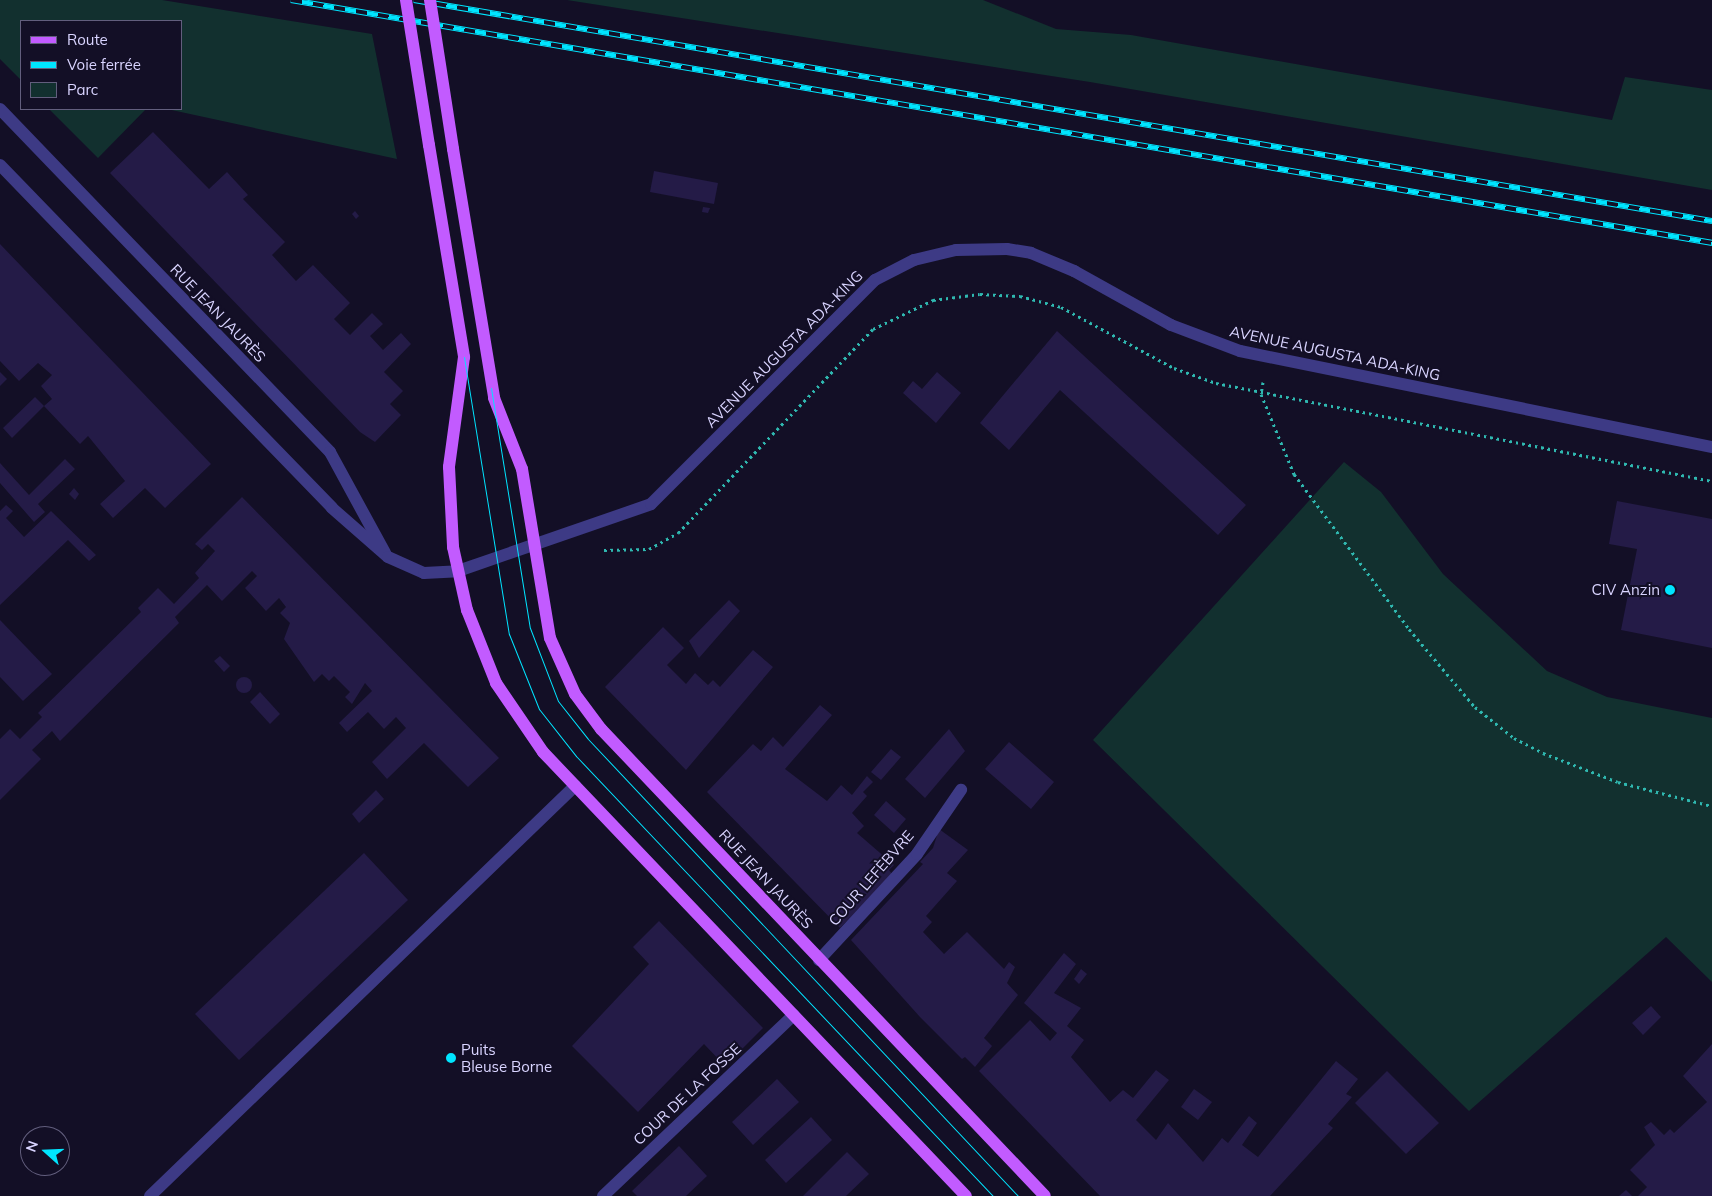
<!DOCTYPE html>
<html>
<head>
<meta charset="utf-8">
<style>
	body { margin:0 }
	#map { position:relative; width:1712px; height:1196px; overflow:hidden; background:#130f26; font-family:Mulish,sans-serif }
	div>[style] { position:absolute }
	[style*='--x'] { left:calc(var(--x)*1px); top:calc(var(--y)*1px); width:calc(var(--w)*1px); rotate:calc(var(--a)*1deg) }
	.green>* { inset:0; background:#12302f }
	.building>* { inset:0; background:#241b47 }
	.round { border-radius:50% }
	.path>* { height:3px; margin-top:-1.5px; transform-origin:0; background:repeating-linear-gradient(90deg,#2fb8b0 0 2.5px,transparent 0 6.5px) }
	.minor>* { height:12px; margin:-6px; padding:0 6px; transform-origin:6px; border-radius:6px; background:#3d3a85 }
	.major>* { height:12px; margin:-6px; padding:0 6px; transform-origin:6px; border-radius:6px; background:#c25bff }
	.tram>* { height:1px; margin:-0.5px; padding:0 0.5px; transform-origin:0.5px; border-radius:0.5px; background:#00e5ff }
	.rail>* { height:5.5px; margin-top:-2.75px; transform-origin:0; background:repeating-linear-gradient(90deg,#130f26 0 11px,#00e5ff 0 22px); box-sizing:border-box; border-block:1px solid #00e5ff }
	.major-bridge>* { height:12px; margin:-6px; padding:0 6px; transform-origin:6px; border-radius:6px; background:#c25bff }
	.dots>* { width:14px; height:14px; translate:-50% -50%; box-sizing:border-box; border:2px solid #130f26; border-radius:50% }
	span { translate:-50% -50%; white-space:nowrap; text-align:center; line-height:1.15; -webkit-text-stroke:4px #130f26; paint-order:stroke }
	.street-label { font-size:15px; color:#d9d4ff }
	.poi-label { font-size:15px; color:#d9d4ff }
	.right { translate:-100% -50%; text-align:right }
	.left { translate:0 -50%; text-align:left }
	.legend { position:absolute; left:20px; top:20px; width:162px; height:90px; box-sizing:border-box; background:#130f26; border:1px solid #625e7d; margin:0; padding:6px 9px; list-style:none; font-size:15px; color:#d9d4ff }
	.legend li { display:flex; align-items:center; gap:10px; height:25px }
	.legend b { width:25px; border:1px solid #625e7d }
	.north { position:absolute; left:20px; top:1126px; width:50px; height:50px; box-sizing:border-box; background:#130f26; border:1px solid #625e7d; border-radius:50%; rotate:290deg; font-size:14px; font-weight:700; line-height:20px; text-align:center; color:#d9d4ff }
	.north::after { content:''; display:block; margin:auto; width:18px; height:22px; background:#00e5ff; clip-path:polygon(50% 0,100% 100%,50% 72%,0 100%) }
</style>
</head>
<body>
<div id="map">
	<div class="green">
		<div style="clip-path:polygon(0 0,162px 0,372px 34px,397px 159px,167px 109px,181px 109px,181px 21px,21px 21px,21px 80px,0 59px)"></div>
		<div style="clip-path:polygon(567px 0,983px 0,1056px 29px,1131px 35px,1612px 120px,1625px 77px,1712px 90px,1712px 190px,1090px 82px)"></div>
		<div style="clip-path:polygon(49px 109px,146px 109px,98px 158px)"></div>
		<div style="clip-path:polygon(1344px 462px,1381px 492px,1443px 574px,1547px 671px,1607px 697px,1712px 718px,1712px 982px,1666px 937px,1469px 1111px,1093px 740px)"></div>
	</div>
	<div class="building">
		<div style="clip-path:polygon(153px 132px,209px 189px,227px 172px,248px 195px,243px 199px,285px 242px,272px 255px,296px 281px,313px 265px,350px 303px,334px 319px,350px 335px,372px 313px,383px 324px,370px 336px,383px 350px,401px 333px,411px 344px,384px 372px,403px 391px,390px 404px,401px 415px,375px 442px,360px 432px,110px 173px)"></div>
		<div style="clip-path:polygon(654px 171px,718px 183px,714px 204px,650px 192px)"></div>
		<div style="clip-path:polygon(703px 207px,710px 208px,708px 213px,702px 212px)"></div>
		<div style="clip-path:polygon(355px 211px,359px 216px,356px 219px,352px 214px)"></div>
		<div style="clip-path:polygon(0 244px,211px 464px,165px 508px,145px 488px,113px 518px,100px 504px,125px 481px,88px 436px,80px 444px,44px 406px,52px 399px,41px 386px,52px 375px,38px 363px,19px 381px,0 361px)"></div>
		<div style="clip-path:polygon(1057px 331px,1246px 505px,1218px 535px,1060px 390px,1009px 450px,980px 423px)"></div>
		<div style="clip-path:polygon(0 372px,7px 379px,0 386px)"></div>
		<div style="clip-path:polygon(937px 372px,961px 393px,936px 423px,903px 393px,913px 381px,922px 389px)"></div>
		<div style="clip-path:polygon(35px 397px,44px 406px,12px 438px,3px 428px)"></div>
		<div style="clip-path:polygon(65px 459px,75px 469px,38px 504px,45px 512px,34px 522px,0 483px,0 463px,29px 495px)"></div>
		<div style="clip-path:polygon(74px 488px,79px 494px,75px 500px,69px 494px)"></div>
		<div style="clip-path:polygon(242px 497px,499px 758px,468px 787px,424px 743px,387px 779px,372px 762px,406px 728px,396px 717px,384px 729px,368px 712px,347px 732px,339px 723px,372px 691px,365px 683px,352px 704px,345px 697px,350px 692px,334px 676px,329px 681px,322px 674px,314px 682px,284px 639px,290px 623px,280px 613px,286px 607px,279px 598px,266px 611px,245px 588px,257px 576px,252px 571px,222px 601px,207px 585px,175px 617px,179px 623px,60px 741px,52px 731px,32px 750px,41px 759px,0 800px,0 739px,10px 729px,20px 739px,42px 717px,38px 713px,141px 612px,138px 608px,158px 588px,174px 604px,199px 578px,195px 573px,215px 551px,208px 544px,202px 550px,195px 544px)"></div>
		<div style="clip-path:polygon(1617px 501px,1712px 519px,1712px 648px,1621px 630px,1637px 549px,1609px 544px)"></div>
		<div style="clip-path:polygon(6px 505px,13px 511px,6px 518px,24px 537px,51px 511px,96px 555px,89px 561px,68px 540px,0 605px,0 511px)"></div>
		<div style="clip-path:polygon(729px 600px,740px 611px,699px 658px,689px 641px)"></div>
		<div style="clip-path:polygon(0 620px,52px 674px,23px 701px,0 677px)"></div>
		<div style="clip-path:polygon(663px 627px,684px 648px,667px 665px,686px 684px,695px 673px,708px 685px,713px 680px,720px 687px,753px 650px,773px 667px,686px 770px,605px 687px)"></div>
		<div style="clip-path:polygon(220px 656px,230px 666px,224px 672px,214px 661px)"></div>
		<div class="round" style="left:236px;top:677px;width:16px;height:16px"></div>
		<div style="clip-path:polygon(260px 692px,280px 714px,270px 724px,250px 702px)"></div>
		<div style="clip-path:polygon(820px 705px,832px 715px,785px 769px,827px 801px,841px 785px,852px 795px,867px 776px,873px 782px,863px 792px,867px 796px,852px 813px,864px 826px,857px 833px,894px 865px,889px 870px,892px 874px,840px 928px,707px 792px,753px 744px,761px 751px,773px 737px,783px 747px)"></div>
		<div style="clip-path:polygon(949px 729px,965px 751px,925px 798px,905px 779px)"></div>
		<div style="clip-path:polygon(1009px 742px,1054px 782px,1031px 809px,985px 769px)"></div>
		<div style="clip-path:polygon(891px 749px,901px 757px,881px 780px,871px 772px)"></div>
		<div style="clip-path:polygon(376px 790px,384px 799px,359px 823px,352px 814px)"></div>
		<div style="clip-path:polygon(886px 801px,906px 819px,894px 833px,874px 815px)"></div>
		<div style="clip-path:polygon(939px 829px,968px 850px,947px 873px,957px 881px,926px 916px,932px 922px,923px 932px,944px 954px,967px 932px,1004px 969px,1009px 962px,1015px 967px,1007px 983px,1018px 995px,984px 1038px,992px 1046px,975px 1067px,965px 1057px,962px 1059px,920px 1017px,851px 940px,923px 864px,920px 862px,933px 848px)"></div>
		<div style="clip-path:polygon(364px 853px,408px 900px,239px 1060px,195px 1014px)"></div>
		<div style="clip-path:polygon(659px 921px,763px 1028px,725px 1066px,704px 1044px,638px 1112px,572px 1046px,649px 964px,633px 947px)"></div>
		<div style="clip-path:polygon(1064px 953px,1076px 964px,1054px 993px,1081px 1008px,1067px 1026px,1084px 1040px,1071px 1057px,1110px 1102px,1123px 1090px,1133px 1098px,1156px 1070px,1169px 1080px,1136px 1120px,1156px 1140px,1168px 1123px,1203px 1162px,1222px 1138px,1228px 1143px,1249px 1116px,1257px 1123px,1242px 1145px,1258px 1157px,1336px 1061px,1358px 1079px,1346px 1094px,1352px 1097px,1328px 1124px,1333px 1128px,1270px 1196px,1100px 1196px,979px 1071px,1030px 1020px,1050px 1041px,1057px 1033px,1024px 1003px)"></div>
		<div style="clip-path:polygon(1081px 969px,1087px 974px,1079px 984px,1074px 979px)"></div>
		<div style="clip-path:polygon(1651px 1006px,1661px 1017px,1643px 1035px,1632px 1023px)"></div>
		<div style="clip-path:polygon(1712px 1044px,1712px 1196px,1638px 1196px,1647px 1187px,1630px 1170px,1655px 1145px,1644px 1127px,1651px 1122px,1664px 1135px,1670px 1129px,1674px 1133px,1707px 1102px,1683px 1076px)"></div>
		<div style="clip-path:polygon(1387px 1071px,1439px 1123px,1406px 1154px,1355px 1103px)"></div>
		<div style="clip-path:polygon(777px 1079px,799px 1102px,753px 1145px,732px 1122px)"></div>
		<div style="clip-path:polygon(1194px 1089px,1212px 1102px,1198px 1120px,1181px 1107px)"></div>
		<div style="clip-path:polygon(811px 1117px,832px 1140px,786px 1183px,765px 1160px)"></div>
		<div style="clip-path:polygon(679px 1146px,707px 1176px,686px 1196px,637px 1196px,632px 1191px)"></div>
		<div style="clip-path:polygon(847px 1152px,869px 1174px,846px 1196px,803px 1196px)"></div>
		<div style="clip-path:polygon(1626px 1190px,1632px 1196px,1619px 1196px)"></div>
	</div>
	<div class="path">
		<div style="--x:1263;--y:382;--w:12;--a:99"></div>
		<div style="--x:1261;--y:394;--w:87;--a:67.6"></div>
		<div style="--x:1294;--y:474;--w:193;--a:53.4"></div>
		<div style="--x:1409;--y:629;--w:102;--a:49.8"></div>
		<div style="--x:1475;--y:707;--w:50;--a:38.5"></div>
		<div style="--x:1514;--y:738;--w:33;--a:27"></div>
		<div style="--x:1543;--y:753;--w:80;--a:21.1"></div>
		<div style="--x:1618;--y:782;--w:97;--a:14.3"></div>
		<div style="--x:604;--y:550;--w:45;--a:-1.3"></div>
		<div style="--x:649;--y:549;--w:33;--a:-29"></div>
		<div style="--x:678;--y:533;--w:282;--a:-46.3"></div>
		<div style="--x:873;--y:329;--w:67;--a:-25.8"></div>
		<div style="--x:933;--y:300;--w:47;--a:-7.3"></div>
		<div style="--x:980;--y:294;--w:40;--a:2.9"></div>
		<div style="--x:1020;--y:296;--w:42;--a:15"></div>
		<div style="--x:1061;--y:307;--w:128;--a:28.4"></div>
		<div style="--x:1174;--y:368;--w:45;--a:19.7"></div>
		<div style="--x:1216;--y:383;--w:506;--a:11.18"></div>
	</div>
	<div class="minor">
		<div style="--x:0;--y:109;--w:476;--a:46.1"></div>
		<div style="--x:330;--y:452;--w:115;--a:61.4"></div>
		<div style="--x:0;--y:165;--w:477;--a:45.9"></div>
		<div style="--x:332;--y:508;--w:74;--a:41.2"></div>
		<div style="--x:388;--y:557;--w:39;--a:24"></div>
		<div style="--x:424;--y:573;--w:34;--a:-3"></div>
		<div style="--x:458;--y:571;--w:204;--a:-19.1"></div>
		<div style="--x:651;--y:504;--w:317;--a:-45"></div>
		<div style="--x:875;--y:280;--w:44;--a:-27.1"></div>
		<div style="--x:914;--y:260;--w:43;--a:-13.4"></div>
		<div style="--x:956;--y:250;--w:51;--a:-1.1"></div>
		<div style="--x:1007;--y:249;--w:24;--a:9"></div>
		<div style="--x:1031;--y:253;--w:47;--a:22.7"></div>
		<div style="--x:1074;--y:271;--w:111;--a:29.1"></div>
		<div style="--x:1171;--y:325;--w:74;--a:20.6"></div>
		<div style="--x:1240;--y:351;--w:482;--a:11.5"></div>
		<div style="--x:819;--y:960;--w:144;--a:-47.2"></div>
		<div style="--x:917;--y:854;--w:78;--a:-55.5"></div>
		<div style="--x:150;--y:1196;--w:591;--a:-43.97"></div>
		<div style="--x:603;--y:1196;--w:263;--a:-43.5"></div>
	</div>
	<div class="major">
		<div style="--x:429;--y:145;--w:215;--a:80.6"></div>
		<div style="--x:464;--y:357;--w:111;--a:97.8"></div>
		<div style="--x:449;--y:467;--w:80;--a:87.1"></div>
		<div style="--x:453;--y:547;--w:65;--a:77.5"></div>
		<div style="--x:467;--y:610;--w:79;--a:68.3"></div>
		<div style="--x:496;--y:683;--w:83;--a:55.7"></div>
		<div style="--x:543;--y:752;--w:613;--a:46.39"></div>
		<div style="--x:453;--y:149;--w:252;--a:80.6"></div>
		<div style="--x:494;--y:398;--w:76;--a:68.5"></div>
		<div style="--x:522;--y:469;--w:171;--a:80.6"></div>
		<div style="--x:550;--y:638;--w:61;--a:65.9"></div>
		<div style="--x:575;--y:694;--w:44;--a:53.4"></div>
		<div style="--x:601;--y:729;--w:644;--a:46.45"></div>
	</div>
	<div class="tram">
		<div style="--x:464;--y:357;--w:281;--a:80.8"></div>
		<div style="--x:509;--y:634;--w:81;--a:68.2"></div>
		<div style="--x:539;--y:709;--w:60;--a:51.8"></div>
		<div style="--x:576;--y:756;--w:606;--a:46.54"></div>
		<div style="--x:491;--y:388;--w:243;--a:80.8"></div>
		<div style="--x:530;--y:628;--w:78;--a:69"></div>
		<div style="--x:558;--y:701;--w:48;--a:51.7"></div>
		<div style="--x:588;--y:739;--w:627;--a:46.74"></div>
	</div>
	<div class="rail">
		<div style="--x:291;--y:0;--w:1442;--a:9.7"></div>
		<div style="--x:414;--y:0;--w:1317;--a:9.66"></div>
	</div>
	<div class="major-bridge">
		<div style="--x:406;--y:0;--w:147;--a:81"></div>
		<div style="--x:430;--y:0;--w:151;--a:81.2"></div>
	</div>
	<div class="dots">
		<div style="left:1670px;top:590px;background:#00e5ff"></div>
		<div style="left:451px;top:1058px;background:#00e5ff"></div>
	</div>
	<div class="street-label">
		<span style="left:218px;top:313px;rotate:46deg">RUE JEAN JAURÈS</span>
		<span style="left:784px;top:349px;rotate:-45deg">AVENUE AUGUSTA ADA-KING</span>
		<span style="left:1335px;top:353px;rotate:12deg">AVENUE AUGUSTA ADA-KING</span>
		<span style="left:871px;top:878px;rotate:-49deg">COUR LEFÈBVRE</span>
		<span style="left:766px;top:879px;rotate:47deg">RUE JEAN JAURÈS</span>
		<span style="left:687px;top:1094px;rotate:-43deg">COUR DE LA FOSSE</span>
	</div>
	<div class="poi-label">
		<span class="right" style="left:1660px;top:590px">CIV Anzin</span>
		<span class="left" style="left:461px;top:1058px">Puits<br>Bleuse Borne</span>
	</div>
	<ul class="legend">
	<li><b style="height:6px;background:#c25bff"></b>Route</li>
	<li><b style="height:6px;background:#00e5ff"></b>Voie ferrée</li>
	<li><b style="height:14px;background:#12302f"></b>Parc</li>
	</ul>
	<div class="north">N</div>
</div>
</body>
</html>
